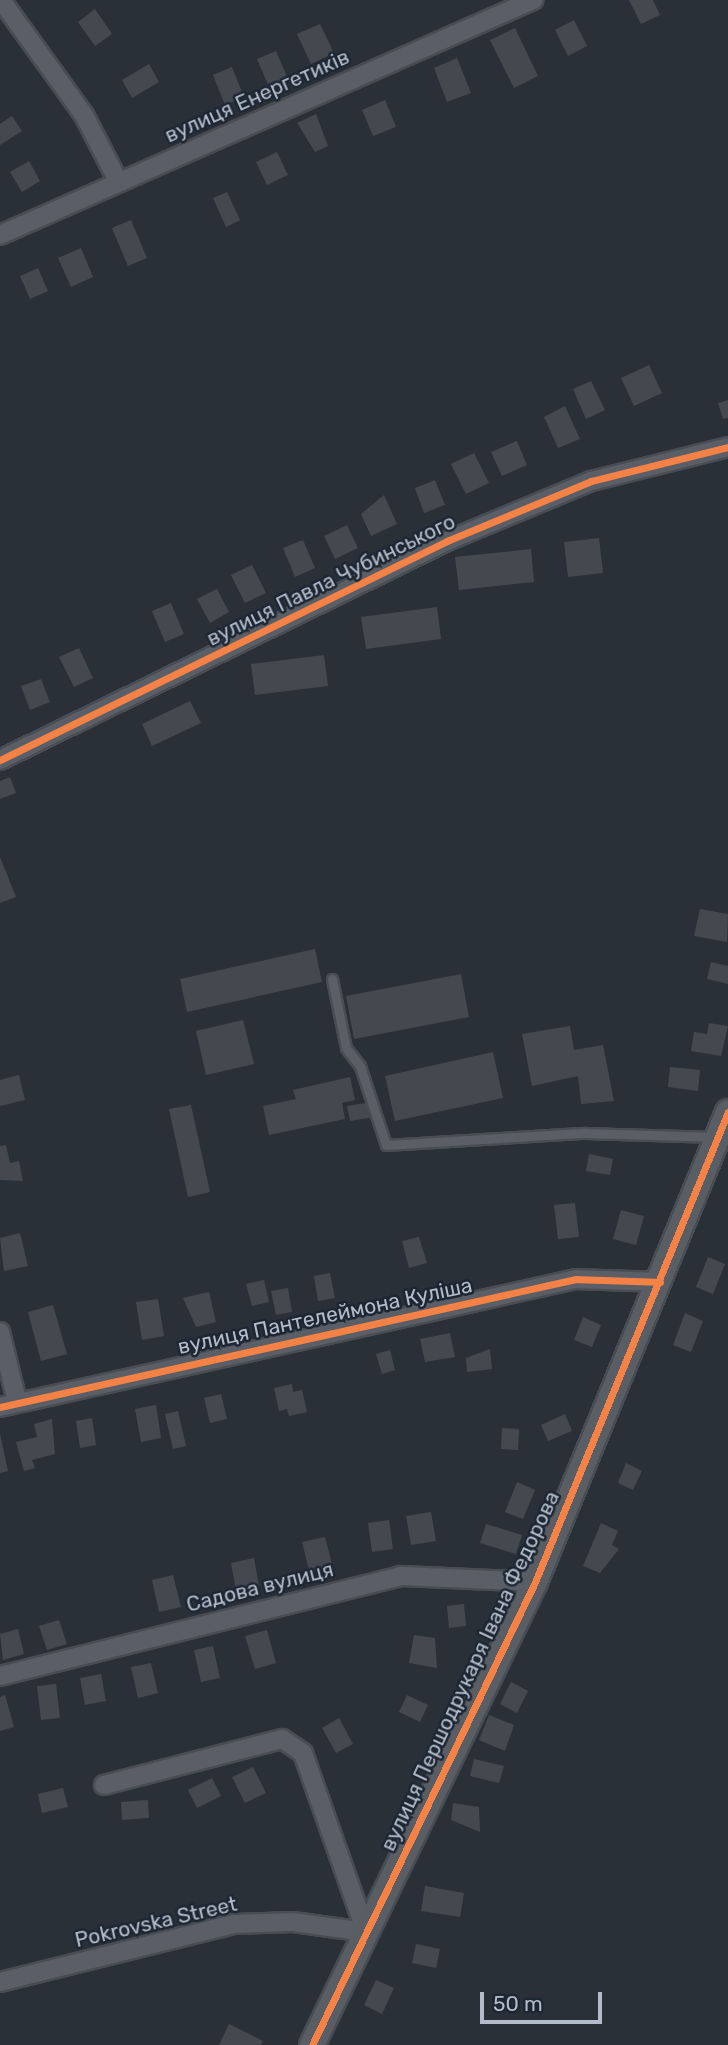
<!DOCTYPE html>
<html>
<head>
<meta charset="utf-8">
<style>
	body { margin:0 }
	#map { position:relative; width:728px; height:2045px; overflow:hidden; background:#2a3038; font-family:Rubik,sans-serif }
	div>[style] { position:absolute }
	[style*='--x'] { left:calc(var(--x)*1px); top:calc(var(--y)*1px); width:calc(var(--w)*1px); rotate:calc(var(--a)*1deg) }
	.building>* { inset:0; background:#444950 }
	.roads { filter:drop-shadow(2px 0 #484c53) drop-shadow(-2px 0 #484c53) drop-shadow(0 2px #484c53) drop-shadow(0 -2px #484c53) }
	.lane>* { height:9px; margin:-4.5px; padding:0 4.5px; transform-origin:4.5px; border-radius:4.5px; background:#5a5e66 }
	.street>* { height:18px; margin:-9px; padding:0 9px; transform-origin:9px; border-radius:9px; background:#5a5e66 }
	.secondary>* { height:24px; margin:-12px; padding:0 12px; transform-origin:12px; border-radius:12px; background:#595d64 }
	.cycleway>* { height:7px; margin:-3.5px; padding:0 3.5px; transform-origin:3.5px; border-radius:3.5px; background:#f48246 }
	span { translate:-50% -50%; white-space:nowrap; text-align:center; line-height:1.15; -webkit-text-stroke:5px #1d2633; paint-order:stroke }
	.street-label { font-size:21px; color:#b4bcc9 }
	.scale { position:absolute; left:480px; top:1992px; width:122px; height:32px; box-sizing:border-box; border:4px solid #b4bcc9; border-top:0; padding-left:9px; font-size:21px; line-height:24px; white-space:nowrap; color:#b4bcc9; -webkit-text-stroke:5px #1d2633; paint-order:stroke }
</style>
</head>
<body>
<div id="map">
	<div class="building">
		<div style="clip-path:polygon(629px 0,653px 0,660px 15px,641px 24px)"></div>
		<div style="clip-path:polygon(95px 9px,112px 34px,95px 46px,78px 22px)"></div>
		<div style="clip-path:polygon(574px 20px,587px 46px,568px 56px,555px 30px)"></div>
		<div style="clip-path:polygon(320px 24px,334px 53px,311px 64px,297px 34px)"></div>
		<div style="clip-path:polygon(515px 28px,538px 76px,514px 88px,490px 40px)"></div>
		<div style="clip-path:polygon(276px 51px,288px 79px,269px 87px,257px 59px)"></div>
		<div style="clip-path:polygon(457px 58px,471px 93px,447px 102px,434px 68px)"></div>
		<div style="clip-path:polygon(149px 64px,159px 82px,132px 98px,122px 80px)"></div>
		<div style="clip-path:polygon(232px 67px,244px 97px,225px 105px,213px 75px)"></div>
		<div style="clip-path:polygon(385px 100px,396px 127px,373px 136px,362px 110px)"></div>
		<div style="clip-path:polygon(316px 114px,328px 146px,315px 152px,297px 123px)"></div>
		<div style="clip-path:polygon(12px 116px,22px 131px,0 145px,0 124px)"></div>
		<div style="clip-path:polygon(277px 152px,288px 175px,267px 185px,256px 162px)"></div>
		<div style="clip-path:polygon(29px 161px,40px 181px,22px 192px,10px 172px)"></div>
		<div style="clip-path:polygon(227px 192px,240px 220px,226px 227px,213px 198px)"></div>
		<div style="clip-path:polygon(131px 220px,147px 258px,128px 266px,112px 228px)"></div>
		<div style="clip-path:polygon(81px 248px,93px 277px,71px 287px,58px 258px)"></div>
		<div style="clip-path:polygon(38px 268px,48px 291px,30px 299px,20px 276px)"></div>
		<div style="clip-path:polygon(649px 365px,662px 393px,634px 406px,621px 378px)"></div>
		<div style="clip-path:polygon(591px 381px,605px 410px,586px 419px,573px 389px)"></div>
		<div style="clip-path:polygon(728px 400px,728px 418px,723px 419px,718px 403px)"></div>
		<div style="clip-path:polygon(565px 406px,580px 439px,558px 448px,544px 417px)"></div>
		<div style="clip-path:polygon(517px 441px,527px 465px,502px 476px,491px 452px)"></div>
		<div style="clip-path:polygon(474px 453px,489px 483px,466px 494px,451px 464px)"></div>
		<div style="clip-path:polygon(435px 480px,445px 505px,424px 513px,415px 488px)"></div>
		<div style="clip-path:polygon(384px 495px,397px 524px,371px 536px,361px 514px)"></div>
		<div style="clip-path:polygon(347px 525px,358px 548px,335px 559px,324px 536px)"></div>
		<div style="clip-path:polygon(599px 538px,603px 573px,568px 577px,564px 542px)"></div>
		<div style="clip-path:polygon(303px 540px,315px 568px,295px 577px,283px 548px)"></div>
		<div style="clip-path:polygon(531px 549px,534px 582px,459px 590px,455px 557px)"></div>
		<div style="clip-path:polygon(252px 565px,266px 593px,245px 603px,231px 575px)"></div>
		<div style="clip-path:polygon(217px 589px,229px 612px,210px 623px,197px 599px)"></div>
		<div style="clip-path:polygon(171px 603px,184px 634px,165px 642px,152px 611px)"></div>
		<div style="clip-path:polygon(437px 607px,441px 639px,366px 649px,361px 617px)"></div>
		<div style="clip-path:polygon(79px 648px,93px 678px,74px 687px,59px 657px)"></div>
		<div style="clip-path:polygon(324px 655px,328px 686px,255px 695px,251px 664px)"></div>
		<div style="clip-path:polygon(41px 679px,50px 702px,30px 710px,21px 686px)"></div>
		<div style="clip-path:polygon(190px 701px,201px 723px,152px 746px,142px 724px)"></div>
		<div style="clip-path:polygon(10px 777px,16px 793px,0 799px,0 781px)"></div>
		<div style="clip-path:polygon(0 857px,16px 897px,0 903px)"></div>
		<div style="clip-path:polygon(700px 909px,728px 914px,727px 942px,694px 936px)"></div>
		<div style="clip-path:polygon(315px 949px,322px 982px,187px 1012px,180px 979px)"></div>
		<div style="clip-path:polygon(711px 962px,728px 966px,728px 984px,707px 979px)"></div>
		<div style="clip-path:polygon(461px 974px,469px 1017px,354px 1039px,346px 996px)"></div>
		<div style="clip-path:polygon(243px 1020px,254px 1064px,206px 1075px,196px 1031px)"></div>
		<div style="clip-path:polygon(709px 1023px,728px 1026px,721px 1056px,691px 1051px,694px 1032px,707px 1034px)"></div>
		<div style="clip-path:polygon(570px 1026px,574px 1050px,603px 1045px,614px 1101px,581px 1104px,578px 1076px,532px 1086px,522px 1034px)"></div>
		<div style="clip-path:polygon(493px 1052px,503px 1098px,395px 1121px,385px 1076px)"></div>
		<div style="clip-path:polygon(670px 1067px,700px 1070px,698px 1091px,668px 1087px)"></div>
		<div style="clip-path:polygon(19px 1075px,25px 1100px,0 1106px,0 1080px)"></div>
		<div style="clip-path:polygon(350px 1077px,355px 1100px,342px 1103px,345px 1119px,269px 1135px,263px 1106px,296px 1099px,293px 1090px)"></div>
		<div style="clip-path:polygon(372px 1102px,375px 1117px,350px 1121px,347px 1106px)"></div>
		<div style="clip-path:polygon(191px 1105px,210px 1192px,188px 1197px,169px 1109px)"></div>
		<div style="clip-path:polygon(6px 1145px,10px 1163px,19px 1161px,23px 1181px,0 1180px,0 1146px)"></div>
		<div style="clip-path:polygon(589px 1154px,613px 1159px,610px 1175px,586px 1171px)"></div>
		<div style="clip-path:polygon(575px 1203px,579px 1237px,558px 1239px,554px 1205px)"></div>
		<div style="clip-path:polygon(621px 1210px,644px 1216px,636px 1245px,613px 1239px)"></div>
		<div style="clip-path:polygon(20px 1233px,28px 1266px,4px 1271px,0 1238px)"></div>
		<div style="clip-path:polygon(419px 1237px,427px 1263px,409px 1268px,402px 1241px)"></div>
		<div style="clip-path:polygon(708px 1257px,725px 1264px,713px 1294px,696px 1287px)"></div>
		<div style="clip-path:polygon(330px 1273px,335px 1298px,318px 1301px,314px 1276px)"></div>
		<div style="clip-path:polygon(264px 1280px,269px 1302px,252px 1306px,246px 1284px)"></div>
		<div style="clip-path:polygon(288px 1288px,292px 1312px,276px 1315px,271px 1291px)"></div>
		<div style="clip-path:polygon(209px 1292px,216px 1322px,196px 1327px,183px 1298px)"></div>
		<div style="clip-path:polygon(158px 1299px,164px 1336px,142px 1340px,136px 1302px)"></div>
		<div style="clip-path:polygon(53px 1305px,67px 1354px,41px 1361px,28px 1312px)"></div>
		<div style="clip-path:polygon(685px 1313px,703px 1321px,691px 1352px,673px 1345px)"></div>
		<div style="clip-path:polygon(583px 1317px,601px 1325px,592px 1347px,574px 1340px)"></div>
		<div style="clip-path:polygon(450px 1333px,455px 1357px,425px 1362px,420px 1339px)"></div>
		<div style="clip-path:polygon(490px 1349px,492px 1369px,467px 1372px,466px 1358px)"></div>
		<div style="clip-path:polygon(390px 1350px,395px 1370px,382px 1374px,376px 1354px)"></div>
		<div style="clip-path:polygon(292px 1384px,293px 1392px,302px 1390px,307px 1412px,289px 1416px,287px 1409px,279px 1411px,274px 1388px)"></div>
		<div style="clip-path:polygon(221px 1394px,227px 1419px,210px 1423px,204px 1398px)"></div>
		<div style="clip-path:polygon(156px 1405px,161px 1438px,141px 1442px,135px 1409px)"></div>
		<div style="clip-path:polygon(178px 1411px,186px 1446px,173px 1449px,165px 1414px)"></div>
		<div style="clip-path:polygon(565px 1414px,572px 1431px,548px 1441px,541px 1425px)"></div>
		<div style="clip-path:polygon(92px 1418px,96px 1445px,80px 1448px,76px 1421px)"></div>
		<div style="clip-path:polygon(52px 1419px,55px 1454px,32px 1460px,35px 1468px,24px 1471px,16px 1442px,37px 1437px,34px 1424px)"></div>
		<div style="clip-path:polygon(502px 1428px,519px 1429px,518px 1450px,501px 1449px)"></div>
		<div style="clip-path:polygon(0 1434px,8px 1471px,0 1473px)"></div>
		<div style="clip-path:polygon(626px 1463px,642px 1471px,633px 1490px,618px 1483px)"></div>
		<div style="clip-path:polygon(517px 1482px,535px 1490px,523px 1519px,505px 1512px)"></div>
		<div style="clip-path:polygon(431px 1512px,436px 1541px,411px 1545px,406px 1516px)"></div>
		<div style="clip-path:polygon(389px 1520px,393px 1549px,372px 1552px,368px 1523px)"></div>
		<div style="clip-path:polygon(601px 1523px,618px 1531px,612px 1545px,619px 1549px,600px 1573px,583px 1566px)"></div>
		<div style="clip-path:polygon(486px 1524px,522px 1535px,516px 1554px,480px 1543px)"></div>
		<div style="clip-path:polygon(325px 1537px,333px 1568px,310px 1574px,302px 1542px)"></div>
		<div style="clip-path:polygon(254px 1558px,259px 1586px,236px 1590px,231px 1563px)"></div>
		<div style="clip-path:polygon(173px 1575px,181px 1607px,159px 1612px,152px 1580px)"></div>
		<div style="clip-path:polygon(464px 1604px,466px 1626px,449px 1628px,447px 1606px)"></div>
		<div style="clip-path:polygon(59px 1620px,67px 1644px,47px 1650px,39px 1626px)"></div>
		<div style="clip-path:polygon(18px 1629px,24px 1654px,3px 1660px,0 1634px)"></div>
		<div style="clip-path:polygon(267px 1630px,276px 1663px,255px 1669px,245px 1636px)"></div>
		<div style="clip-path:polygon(414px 1635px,435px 1638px,437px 1668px,409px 1663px)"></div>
		<div style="clip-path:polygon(213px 1646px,220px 1678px,201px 1682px,194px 1650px)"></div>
		<div style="clip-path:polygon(151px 1663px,158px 1693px,138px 1698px,131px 1667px)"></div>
		<div style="clip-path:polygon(101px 1674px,106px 1701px,85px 1705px,80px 1678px)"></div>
		<div style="clip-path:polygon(511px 1682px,528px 1691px,517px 1713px,500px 1704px)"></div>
		<div style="clip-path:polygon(56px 1684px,60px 1718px,41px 1720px,37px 1686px)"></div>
		<div style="clip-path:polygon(5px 1695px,14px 1727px,0 1731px,0 1697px)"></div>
		<div style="clip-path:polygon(407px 1695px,428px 1705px,420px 1722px,399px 1712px)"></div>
		<div style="clip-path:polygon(489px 1715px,514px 1725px,505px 1751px,479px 1740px)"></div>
		<div style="clip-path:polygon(339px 1718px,353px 1744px,336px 1753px,322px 1728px)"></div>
		<div style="clip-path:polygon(474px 1759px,504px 1766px,499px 1783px,470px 1776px)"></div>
		<div style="clip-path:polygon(253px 1767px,266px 1793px,245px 1803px,232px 1777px)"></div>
		<div style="clip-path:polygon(212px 1778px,221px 1796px,197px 1808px,188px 1790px)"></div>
		<div style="clip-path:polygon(63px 1788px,68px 1807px,42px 1813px,38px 1794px)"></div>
		<div style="clip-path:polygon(148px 1800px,149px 1818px,122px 1820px,121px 1802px)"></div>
		<div style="clip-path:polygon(453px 1803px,479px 1807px,480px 1832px,451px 1820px)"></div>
		<div style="clip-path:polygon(425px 1886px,464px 1893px,460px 1917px,421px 1911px)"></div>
		<div style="clip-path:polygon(416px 1944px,440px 1949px,436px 1968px,412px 1963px)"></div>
		<div style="clip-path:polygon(376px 1980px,394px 1988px,382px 2014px,364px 2005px)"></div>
		<div style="clip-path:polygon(229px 2024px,263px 2041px,261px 2045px,219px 2045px)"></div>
	</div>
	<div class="roads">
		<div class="lane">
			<div style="--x:332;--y:979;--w:70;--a:78.5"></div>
			<div style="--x:346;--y:1048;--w:23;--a:52"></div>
			<div style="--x:360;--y:1066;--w:83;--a:71.8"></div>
			<div style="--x:386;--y:1145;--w:199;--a:-3.5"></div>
			<div style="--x:585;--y:1133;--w:131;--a:1.7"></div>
		</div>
		<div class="street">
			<div style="--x:1;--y:0;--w:142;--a:54.2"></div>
			<div style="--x:84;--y:115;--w:74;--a:62.7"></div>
			<div style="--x:0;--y:235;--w:583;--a:-23.79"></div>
			<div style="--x:0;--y:760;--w:498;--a:-26.1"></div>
			<div style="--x:447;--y:541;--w:156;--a:-22.6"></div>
			<div style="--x:591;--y:481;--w:141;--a:-13.9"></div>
			<div style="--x:0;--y:1332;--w:71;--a:76.2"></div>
			<div style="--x:0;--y:1407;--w:590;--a:-12.53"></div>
			<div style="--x:576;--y:1279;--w:84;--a:2"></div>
			<div style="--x:0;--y:1676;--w:412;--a:-14"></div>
			<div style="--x:400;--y:1576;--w:135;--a:2.5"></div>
			<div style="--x:0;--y:1982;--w:241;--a:-13.9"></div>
			<div style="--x:234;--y:1924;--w:59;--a:-1.9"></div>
			<div style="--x:293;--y:1922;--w:74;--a:7.8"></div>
			<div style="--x:366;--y:1932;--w:190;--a:-109.4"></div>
			<div style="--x:303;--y:1753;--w:25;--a:-146"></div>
			<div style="--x:282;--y:1739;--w:184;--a:165.5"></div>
		</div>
		<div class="secondary">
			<div style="--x:312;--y:2045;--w:514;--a:-64.28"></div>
			<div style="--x:535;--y:1582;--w:508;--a:-67.68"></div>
		</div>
	</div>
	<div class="cycleway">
		<div style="--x:0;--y:760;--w:498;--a:-26.1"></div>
		<div style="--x:447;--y:541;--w:156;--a:-22.6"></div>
		<div style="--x:591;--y:481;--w:141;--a:-13.9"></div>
		<div style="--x:0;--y:1407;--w:590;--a:-12.53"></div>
		<div style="--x:576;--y:1279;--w:84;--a:2"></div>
		<div style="--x:312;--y:2045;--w:514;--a:-64.28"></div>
		<div style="--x:535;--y:1582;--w:508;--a:-67.68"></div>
	</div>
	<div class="street-label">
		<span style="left:257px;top:96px;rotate:-24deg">вулиця Енергетиків</span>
		<span style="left:331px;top:580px;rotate:-26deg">вулиця Павла Чубинського</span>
		<span style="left:325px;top:1316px;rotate:-12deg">вулиця Пантелеймона Куліша</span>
		<span style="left:260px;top:1587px;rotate:-14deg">Садова вулиця</span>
		<span style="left:470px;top:1671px;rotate:-65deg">вулиця Першодрукаря Івана Федорова</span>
		<span style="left:156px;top:1922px;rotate:-13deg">Pokrovska Street</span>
	</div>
	<div class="scale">50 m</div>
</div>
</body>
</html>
